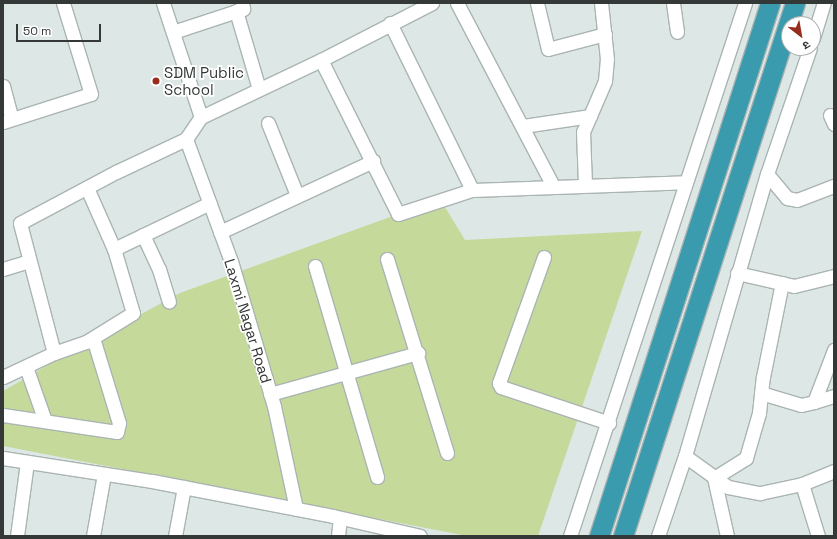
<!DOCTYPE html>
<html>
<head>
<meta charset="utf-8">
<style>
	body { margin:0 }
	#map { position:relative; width:837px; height:539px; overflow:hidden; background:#dde7e6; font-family:"Space Grotesk","Noto Sans Devanagari",sans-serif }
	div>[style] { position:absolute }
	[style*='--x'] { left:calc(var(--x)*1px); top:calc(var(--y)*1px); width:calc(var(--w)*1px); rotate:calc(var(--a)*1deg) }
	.green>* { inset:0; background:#c5d99a }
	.roads { filter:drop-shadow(1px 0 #aab4b2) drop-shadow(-1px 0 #aab4b2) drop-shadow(0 1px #aab4b2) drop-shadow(0 -1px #aab4b2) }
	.minor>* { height:13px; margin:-6.5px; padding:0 6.5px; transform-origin:6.5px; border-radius:6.5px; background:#fff }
	.highway>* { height:19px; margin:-9.5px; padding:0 9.5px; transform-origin:9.5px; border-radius:9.5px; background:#3a9aae }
	.dots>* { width:11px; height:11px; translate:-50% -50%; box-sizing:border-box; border:2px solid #fff; border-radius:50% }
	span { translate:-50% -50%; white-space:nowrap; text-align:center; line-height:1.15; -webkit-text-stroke:3.5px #fff; paint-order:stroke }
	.poi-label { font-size:15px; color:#343837 }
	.left { translate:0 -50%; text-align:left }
	.street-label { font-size:15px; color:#343837 }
	.frame { position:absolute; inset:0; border:4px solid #343837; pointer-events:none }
	.north { position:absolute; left:781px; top:16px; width:40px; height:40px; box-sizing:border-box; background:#fff; border:1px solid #aeafaf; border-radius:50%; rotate:149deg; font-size:11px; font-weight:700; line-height:16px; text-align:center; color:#343837 }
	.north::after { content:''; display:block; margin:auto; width:14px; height:18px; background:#962d1d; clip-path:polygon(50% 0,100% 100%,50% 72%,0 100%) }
	.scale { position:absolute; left:16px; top:24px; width:85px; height:18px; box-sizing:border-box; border:2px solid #343837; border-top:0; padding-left:5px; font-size:12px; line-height:14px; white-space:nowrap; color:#343837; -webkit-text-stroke:3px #fff; paint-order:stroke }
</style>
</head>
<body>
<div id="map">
	<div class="green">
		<div style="clip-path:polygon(440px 199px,465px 240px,642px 231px,538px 536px,467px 536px,3px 446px,3px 391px,57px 360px,180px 293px)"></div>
	</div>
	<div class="roads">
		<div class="minor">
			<div style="--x:163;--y:3;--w:120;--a:71.6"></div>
			<div style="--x:457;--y:3;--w:207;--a:62.3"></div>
			<div style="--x:537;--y:3;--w:47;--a:76.6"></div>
			<div style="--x:548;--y:49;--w:59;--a:-14.7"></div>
			<div style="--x:673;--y:3;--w:29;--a:82"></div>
			<div style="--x:236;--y:11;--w:81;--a:73.6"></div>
			<div style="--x:390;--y:23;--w:186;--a:63.8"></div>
			<div style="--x:173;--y:32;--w:74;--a:-18.2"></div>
			<div style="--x:243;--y:9;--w:6;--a:-99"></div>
			<div style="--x:813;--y:38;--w:37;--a:-73"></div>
			<div style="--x:321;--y:60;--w:125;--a:-27.2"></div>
			<div style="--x:3;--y:86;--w:34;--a:75"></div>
			<div style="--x:830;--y:115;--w:10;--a:66"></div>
			<div style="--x:3;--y:122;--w:92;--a:-17.7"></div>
			<div style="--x:91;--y:94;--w:95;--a:-107.1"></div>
			<div style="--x:268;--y:123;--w:78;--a:68.1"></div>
			<div style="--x:523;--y:126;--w:68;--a:-8.5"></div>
			<div style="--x:186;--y:139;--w:130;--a:69.8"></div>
			<div style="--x:231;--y:261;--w:151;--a:73.5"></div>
			<div style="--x:274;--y:406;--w:105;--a:77.9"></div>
			<div style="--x:767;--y:174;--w:31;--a:50"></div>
			<div style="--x:787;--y:198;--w:10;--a:11"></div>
			<div style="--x:797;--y:200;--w:40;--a:-21"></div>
			<div style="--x:585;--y:184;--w:52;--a:-92.2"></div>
			<div style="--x:583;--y:132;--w:56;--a:-66.7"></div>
			<div style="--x:605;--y:81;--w:22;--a:-85"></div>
			<div style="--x:607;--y:59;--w:56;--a:-96.1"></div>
			<div style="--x:220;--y:232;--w:169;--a:-24.9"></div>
			<div style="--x:143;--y:235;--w:38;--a:65"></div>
			<div style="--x:159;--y:269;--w:34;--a:73"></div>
			<div style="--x:114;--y:249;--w:106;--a:-25.6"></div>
			<div style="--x:544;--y:257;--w:134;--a:109.7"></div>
			<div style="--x:499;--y:383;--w:4;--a:63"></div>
			<div style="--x:501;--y:387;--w:114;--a:18.4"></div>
			<div style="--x:387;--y:259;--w:203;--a:72.8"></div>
			<div style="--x:315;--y:266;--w:220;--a:73.6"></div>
			<div style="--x:3;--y:269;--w:27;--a:-17"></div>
			<div style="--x:737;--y:273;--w:58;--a:12.8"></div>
			<div style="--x:794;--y:286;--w:41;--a:-14"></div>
			<div style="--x:54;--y:353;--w:34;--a:-19"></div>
			<div style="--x:86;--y:342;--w:55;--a:-31.7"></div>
			<div style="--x:133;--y:313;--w:67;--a:-106.5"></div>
			<div style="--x:114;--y:249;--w:67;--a:-113.9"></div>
			<div style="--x:26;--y:367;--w:57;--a:70.6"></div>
			<div style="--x:3;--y:377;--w:56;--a:-25.2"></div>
			<div style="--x:54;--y:353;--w:134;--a:-104.7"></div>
			<div style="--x:20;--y:223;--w:109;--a:-28"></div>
			<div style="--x:116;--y:172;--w:77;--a:-25.2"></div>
			<div style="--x:186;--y:139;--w:27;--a:-56"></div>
			<div style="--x:201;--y:117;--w:133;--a:-25.4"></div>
			<div style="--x:321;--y:60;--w:172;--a:63.4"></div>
			<div style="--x:398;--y:214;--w:78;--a:-18"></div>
			<div style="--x:472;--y:190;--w:214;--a:-2.1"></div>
			<div style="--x:761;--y:393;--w:42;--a:16.7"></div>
			<div style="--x:801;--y:405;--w:13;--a:-13"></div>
			<div style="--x:814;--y:402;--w:56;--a:-69"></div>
			<div style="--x:270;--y:394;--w:154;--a:-15.5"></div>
			<div style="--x:814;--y:402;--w:21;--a:-17"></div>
			<div style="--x:3;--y:415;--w:115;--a:8.5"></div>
			<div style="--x:117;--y:432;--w:9;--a:-77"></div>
			<div style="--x:119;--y:423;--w:89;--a:-107"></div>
			<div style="--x:685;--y:456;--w:53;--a:35.8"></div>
			<div style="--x:728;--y:487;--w:33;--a:11"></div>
			<div style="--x:760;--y:493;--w:43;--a:-12.1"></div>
			<div style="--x:802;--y:484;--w:35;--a:-22"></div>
			<div style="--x:3;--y:458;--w:151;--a:8.8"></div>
			<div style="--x:152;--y:481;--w:184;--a:10.9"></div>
			<div style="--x:333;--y:516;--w:89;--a:12.9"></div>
			<div style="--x:802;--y:484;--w:54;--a:72.9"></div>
			<div style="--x:17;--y:536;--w:75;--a:-82.3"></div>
			<div style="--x:93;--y:536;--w:63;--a:-79.9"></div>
			<div style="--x:175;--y:536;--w:50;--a:-79.6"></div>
			<div style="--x:338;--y:536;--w:18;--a:-84"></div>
			<div style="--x:570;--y:536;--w:561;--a:-71.82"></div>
			<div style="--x:658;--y:536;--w:84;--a:-71.4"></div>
			<div style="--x:685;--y:456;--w:294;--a:-73.8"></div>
			<div style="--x:767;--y:174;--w:133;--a:-71.2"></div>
			<div style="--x:727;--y:536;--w:59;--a:-102.6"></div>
			<div style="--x:714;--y:478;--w:38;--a:-32"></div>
			<div style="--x:746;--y:458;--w:47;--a:-73.9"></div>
			<div style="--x:759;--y:413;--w:36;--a:-84"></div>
			<div style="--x:763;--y:377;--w:96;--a:-78.6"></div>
		</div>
		<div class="highway">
			<div style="--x:599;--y:536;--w:560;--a:-72.21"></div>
			<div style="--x:623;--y:536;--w:560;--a:-72.12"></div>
		</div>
	</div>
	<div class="dots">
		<div style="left:156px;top:81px;background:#962d1d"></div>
	</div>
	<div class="poi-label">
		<span class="left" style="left:164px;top:81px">SDM Public<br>School</span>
	</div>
	<div class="street-label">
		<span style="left:248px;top:321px;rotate:73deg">Laxmi Nagar Road</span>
	</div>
	<div class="frame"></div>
	<div class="north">उ</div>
	<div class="scale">50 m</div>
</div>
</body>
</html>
